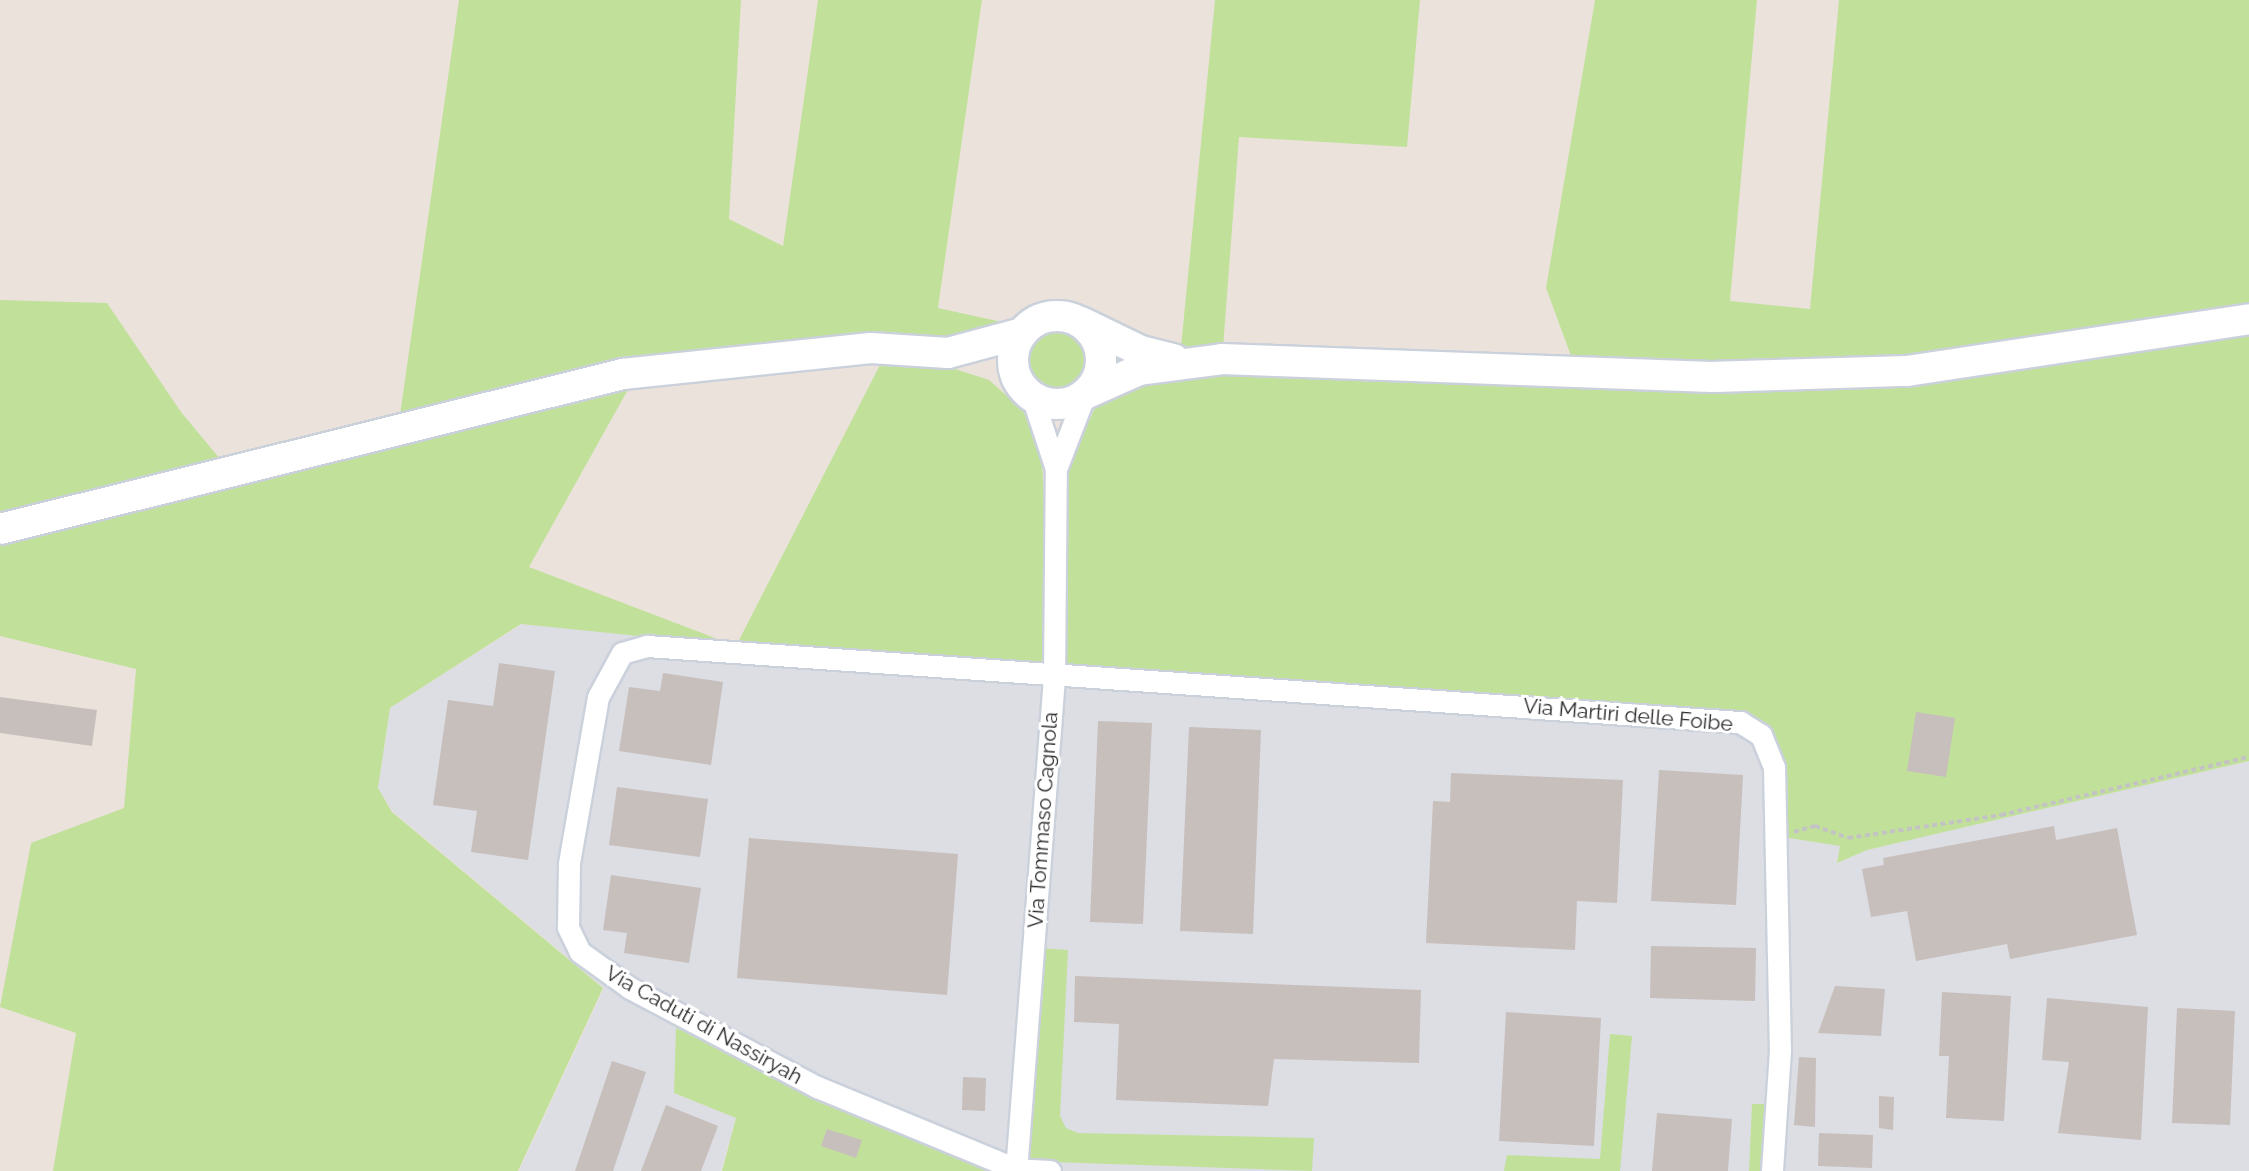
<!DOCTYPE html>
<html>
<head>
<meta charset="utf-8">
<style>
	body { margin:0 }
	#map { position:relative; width:2249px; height:1171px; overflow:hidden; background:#ece2dc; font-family:Raleway,sans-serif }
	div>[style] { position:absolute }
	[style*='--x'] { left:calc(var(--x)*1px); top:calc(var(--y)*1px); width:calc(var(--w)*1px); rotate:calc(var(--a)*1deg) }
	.industrial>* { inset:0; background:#dddde4 }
	.green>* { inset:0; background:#c1e19b }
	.round { border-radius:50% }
	.building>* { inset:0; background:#c7bfbc }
	.path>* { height:3.5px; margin-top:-1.75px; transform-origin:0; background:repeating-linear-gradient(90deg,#c3c3c3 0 5px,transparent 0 8.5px) }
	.roads { filter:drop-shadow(2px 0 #cbd1db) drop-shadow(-2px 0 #cbd1db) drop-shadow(0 2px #cbd1db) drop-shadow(0 -2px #cbd1db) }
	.street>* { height:21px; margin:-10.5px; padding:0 10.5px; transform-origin:10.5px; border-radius:10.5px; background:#fff }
	.secondary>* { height:30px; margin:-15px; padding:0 15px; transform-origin:15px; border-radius:15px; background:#fff }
	.secondary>.ring { margin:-15px; padding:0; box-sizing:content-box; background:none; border:30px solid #fff; border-radius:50% }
	span { translate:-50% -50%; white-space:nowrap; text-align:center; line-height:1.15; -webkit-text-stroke:6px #fff; paint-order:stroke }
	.street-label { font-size:21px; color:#2a2a2a }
</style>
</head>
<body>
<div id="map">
	<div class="industrial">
		<div style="clip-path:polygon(522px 624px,1057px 672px,1743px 719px,1841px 844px,1838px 863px,1866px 850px,2249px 761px,2249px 1171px,1005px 1171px,676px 1028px,674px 1093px,736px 1118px,721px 1171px,519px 1171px,604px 988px,392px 811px,378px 788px,390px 708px)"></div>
	</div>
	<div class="green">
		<div style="clip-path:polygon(459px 0,741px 0,729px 219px,783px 246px,818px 0,982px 0,938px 308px,1011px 324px,926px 340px,805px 349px,398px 429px)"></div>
		<div style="clip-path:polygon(1215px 0,1420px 0,1407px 147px,1239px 137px,1223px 348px,1181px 347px)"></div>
		<div style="clip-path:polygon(1595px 0,1757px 0,1730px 301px,1810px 309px,1839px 0,2249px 0,2249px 319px,1907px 371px,1577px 372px,1546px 288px)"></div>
		<div style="clip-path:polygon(0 300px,107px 303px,181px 412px,226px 466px,0 521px)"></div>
		<div style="clip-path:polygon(2249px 326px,2249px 761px,1867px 850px,1837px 863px,1840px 846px,1776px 836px,1766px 732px,1057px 672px,1067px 469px,1095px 408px,1122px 388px,1183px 371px,1649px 381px)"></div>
		<div class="round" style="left:1027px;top:333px;width:58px;height:58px"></div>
		<div style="clip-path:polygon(882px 361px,946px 366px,989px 380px,1026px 413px,1042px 463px,1053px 672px,737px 646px,521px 624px,390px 708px,378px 788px,392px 812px,603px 988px,518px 1171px,53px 1171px,76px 1033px,0 1007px,31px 843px,124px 808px,136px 669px,0 636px,0 536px,635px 377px,529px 567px,736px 646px)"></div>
		<div style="clip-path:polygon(1038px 948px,1068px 950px,1060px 1116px,1066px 1128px,1078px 1133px,1314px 1138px,1312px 1171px,1023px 1161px)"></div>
		<div style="clip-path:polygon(676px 1028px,993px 1168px,994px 1171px,722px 1171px,736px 1118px,674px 1093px)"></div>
		<div style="clip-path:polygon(1610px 1034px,1632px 1036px,1620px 1171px,1504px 1171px,1507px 1155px,1600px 1159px)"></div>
		<div style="clip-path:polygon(1752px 1104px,1772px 1104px,1768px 1171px,1749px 1171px)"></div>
	</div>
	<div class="building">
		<div style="clip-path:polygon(499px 663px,555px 671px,528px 860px,471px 852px,477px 811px,433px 805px,448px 700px,493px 706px)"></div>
		<div style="clip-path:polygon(663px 673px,723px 682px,711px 765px,619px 751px,629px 687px,660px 691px)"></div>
		<div style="clip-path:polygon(0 697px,97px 710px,92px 746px,0 733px)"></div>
		<div style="clip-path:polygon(1916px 712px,1955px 718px,1946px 777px,1907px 771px)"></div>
		<div style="clip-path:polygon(1098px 721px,1152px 723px,1143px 924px,1090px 922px)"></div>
		<div style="clip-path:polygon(1189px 727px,1261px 730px,1253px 934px,1180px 931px)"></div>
		<div style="clip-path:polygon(1659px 770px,1743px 775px,1736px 905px,1651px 901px)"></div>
		<div style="clip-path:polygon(1451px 773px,1623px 780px,1617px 903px,1577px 901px,1575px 950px,1426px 943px,1433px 801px,1450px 802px)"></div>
		<div style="clip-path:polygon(617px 787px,708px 799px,700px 857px,609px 845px)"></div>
		<div style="clip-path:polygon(2054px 826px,2056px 840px,2117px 828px,2137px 935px,2010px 959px,2007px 944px,1916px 961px,1907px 911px,1871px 917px,1862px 869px,1884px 865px,1883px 858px)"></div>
		<div style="clip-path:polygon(749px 838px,958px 854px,947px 995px,737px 978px)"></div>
		<div style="clip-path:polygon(611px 875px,701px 888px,689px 963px,624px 953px,627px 933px,603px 930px)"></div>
		<div style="clip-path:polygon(1651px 946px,1756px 948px,1755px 1001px,1650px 998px)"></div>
		<div style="clip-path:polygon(1075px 976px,1421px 990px,1419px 1063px,1274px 1059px,1268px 1106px,1116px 1100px,1119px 1024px,1074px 1022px)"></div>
		<div style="clip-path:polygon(1835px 986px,1885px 989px,1881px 1036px,1818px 1033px)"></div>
		<div style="clip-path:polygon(1942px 992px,2011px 996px,2004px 1121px,1946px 1118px,1949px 1056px,1939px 1056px)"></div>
		<div style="clip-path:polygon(2047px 998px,2148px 1007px,2141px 1140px,2058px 1133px,2069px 1062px,2042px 1060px)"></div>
		<div style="clip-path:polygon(2177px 1008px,2235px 1011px,2230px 1125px,2172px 1123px)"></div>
		<div style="clip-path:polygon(1506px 1012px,1601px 1018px,1594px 1146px,1499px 1141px)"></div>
		<div style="clip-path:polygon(1799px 1057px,1816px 1058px,1815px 1127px,1794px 1125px)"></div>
		<div style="clip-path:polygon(612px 1061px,646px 1072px,613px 1171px,575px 1171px)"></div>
		<div style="clip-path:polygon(963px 1077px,986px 1078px,985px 1111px,962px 1110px)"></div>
		<div style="clip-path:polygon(1879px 1096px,1894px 1097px,1893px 1130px,1879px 1128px)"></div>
		<div style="clip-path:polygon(666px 1105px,718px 1126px,701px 1171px,641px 1171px)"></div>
		<div style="clip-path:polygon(1657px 1113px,1732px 1119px,1728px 1171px,1652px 1171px)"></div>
		<div style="clip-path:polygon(827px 1129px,862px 1140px,856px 1158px,821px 1146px)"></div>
		<div style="clip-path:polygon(1819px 1133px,1873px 1135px,1872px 1168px,1818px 1166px)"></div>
	</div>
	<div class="path">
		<div style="--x:1794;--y:832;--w:22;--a:-16"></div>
		<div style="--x:1815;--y:826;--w:35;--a:20"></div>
		<div style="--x:1848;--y:838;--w:155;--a:-8.5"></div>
		<div style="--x:2001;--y:815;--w:255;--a:-13.2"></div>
	</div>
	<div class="roads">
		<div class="street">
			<div style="--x:1056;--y:469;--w:80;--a:-68.9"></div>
			<div style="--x:1016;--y:1171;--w:493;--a:-85.6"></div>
			<div style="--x:1054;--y:679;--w:210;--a:-89.5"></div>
			<div style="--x:1056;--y:469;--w:77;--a:-108.2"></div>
			<div style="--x:1050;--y:1171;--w:34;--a:-177"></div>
			<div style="--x:1016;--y:1169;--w:215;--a:-157.6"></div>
			<div style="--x:817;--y:1087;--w:212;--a:-152.1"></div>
			<div style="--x:630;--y:988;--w:62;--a:-144.2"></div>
			<div style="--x:580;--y:952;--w:28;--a:-116"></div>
			<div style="--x:568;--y:927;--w:64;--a:-89.1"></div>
			<div style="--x:569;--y:863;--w:169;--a:-80.1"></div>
			<div style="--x:598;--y:697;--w:50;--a:-61.4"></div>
			<div style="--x:622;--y:653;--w:26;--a:-16"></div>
			<div style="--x:647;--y:646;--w:1096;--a:3.98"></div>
			<div style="--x:1740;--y:722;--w:25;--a:32"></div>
			<div style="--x:1761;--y:735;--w:35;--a:68"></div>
			<div style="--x:1774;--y:767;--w:283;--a:88.8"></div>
			<div style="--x:1780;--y:1050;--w:121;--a:93.8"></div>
		</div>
		<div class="secondary">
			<div class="ring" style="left:1013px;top:316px;width:58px;height:58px"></div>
			<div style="--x:1081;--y:322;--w:67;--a:25.8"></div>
			<div style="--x:1141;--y:351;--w:34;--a:14"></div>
			<div style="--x:1085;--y:394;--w:59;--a:-24"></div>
			<div style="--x:1139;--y:370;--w:84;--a:-7.5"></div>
			<div style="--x:1222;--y:359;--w:490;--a:2.1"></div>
			<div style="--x:1712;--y:377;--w:195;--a:-1.8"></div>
			<div style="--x:1907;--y:371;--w:346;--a:-8.6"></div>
			<div style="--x:0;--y:529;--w:642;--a:-13.97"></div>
			<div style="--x:623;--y:374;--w:249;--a:-6"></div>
			<div style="--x:871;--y:348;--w:77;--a:3.7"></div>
			<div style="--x:948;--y:353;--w:77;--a:-15.1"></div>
		</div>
	</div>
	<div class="street-label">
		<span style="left:1628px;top:715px;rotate:5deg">Via Martiri delle Foibe</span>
		<span style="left:1043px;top:820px;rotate:-86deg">Via Tommaso Cagnola</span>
		<span style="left:704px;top:1025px;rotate:29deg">Via Caduti di Nassiryah</span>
	</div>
</div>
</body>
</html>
